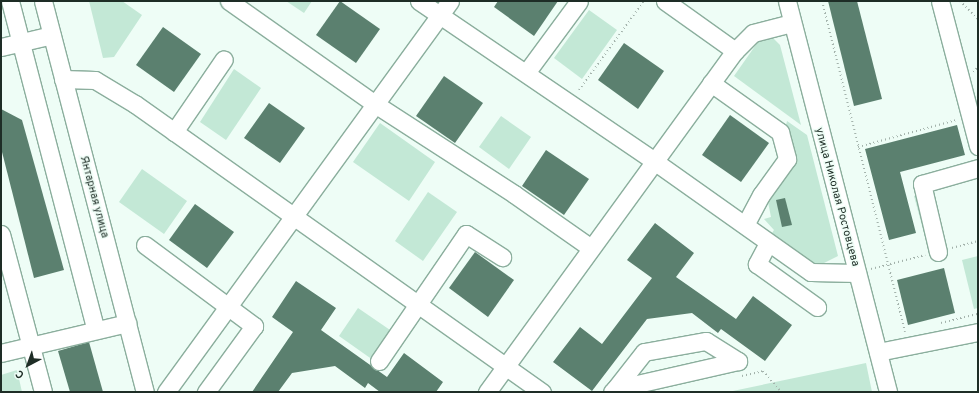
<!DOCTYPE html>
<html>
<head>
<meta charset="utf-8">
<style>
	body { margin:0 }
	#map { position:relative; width:979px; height:393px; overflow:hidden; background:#eefdf6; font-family:Overpass,sans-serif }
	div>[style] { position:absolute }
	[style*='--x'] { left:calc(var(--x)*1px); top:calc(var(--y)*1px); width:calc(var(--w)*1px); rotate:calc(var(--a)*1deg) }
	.green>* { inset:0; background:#c3e8d6 }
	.building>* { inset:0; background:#5b806f }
	.path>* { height:2px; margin-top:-1px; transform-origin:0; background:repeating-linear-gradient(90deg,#a4b3ac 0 1px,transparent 0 4px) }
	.roads { filter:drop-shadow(1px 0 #8bae9d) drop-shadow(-1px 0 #8bae9d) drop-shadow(0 1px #8bae9d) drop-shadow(0 -1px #8bae9d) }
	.minor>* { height:17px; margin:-8.5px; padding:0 8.5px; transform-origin:8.5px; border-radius:8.5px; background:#fff }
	span { translate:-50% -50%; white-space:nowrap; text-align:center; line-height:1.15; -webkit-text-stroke:3px #eefdf6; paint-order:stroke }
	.street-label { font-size:11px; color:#1e2d26 }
	.frame { position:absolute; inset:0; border:2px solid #1e2d26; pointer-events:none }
	.north { position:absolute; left:8px; top:345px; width:40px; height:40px; -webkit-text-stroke:3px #eefdf6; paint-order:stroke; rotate:221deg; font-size:11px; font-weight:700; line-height:16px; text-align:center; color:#1e2d26 }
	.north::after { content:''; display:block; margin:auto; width:14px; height:18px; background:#1e2d26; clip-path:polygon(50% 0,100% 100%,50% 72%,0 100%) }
</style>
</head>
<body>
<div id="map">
	<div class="green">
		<div style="clip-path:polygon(89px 1px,122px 1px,142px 15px,114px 57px,103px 58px)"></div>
		<div style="clip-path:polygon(286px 1px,312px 1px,304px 13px)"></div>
		<div style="clip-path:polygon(589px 10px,617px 30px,582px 79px,554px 58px)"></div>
		<div style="clip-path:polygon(772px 37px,780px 45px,801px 125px,734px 76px,760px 39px)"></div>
		<div style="clip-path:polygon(234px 69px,261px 88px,226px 140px,200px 122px)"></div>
		<div style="clip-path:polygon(501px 116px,531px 137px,509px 169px,479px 147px)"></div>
		<div style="clip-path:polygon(787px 121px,807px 135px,838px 256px,824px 263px,812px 266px,770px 236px,774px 230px,764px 219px,771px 217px,766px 192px,772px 189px)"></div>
		<div style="clip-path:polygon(380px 123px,435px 162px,409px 201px,353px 162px)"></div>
		<div style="clip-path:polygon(142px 169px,187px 201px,164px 234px,119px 202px)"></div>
		<div style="clip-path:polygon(428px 192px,457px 212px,423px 261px,395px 241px)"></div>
		<div style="clip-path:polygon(921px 194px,931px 234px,925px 237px,914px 196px)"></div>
		<div style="clip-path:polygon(978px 256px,978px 308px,974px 309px,962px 260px)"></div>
		<div style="clip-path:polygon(358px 308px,393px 332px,373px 360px,339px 336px)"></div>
		<div style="clip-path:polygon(866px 363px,872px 392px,728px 392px)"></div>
		<div style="clip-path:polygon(17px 370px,22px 392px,1px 392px,1px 375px)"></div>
	</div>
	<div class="building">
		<div style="clip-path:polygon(340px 1px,380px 29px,356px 63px,316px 35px)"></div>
		<div style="clip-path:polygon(498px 1px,558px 1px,534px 36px,494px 7px)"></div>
		<div style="clip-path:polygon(828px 1px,857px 1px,882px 99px,854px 106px)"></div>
		<div style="clip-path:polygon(163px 27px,201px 54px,174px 92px,136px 65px)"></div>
		<div style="clip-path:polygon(624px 43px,664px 71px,638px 109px,598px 80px)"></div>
		<div style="clip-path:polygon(444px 76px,483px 103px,455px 143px,416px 116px)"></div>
		<div style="clip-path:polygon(269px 103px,305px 128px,280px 163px,244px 138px)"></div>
		<div style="clip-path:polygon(1px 109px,22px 120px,64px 270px,34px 278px,1px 148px)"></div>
		<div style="clip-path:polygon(730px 115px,769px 143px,741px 182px,702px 155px)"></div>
		<div style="clip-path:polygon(957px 125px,965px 155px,900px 172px,916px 233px,889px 240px,865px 149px)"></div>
		<div style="clip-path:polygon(546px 150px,589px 179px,564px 215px,522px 186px)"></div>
		<div style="clip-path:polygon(785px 198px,792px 225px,782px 227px,776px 200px)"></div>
		<div style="clip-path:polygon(195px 204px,234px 232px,207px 268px,169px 240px)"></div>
		<div style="clip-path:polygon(655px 223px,694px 253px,676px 277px,736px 319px,753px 296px,792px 325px,765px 361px,721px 329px,718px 333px,692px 313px,647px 319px,592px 391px,553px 362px,580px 327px,602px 344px,652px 278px,627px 260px)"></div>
		<div style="clip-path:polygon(475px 252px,514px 280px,488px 317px,449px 288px)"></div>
		<div style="clip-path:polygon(944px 268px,955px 313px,908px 325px,897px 280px)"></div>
		<div style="clip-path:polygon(296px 281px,336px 308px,321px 330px,387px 377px,404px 353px,443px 382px,436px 392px,380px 392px,368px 383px,365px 388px,335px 366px,292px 373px,278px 392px,252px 392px,293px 332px,272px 317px)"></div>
		<div style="clip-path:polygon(89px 342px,103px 392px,70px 392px,58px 351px)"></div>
	</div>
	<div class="path">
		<div style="--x:822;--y:1;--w:341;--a:75.9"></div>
		<div style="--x:960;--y:1;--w:25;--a:45"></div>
		<div style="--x:973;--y:72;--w:7;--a:-45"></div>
		<div style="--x:579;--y:90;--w:110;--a:-53.9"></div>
		<div style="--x:858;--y:147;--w:103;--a:-15.3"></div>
		<div style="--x:952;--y:248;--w:27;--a:-15"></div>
		<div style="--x:871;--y:269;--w:56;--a:-14.5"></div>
		<div style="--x:941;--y:323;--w:38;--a:-14"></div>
		<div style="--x:742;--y:376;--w:22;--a:-13"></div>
		<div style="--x:763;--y:371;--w:28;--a:49"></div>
	</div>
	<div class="roads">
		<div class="minor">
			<div style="--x:10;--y:1;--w:340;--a:75.4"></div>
			<div style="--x:43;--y:1;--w:404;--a:75.4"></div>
			<div style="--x:229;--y:1;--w:179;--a:35.2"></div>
			<div style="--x:375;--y:104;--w:166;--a:32.9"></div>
			<div style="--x:514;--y:194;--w:94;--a:35"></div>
			<div style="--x:419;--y:1;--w:284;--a:34.2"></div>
			<div style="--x:654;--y:161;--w:192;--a:35.3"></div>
			<div style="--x:811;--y:272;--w:46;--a:1.2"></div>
			<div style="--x:665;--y:1;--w:86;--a:35.5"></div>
			<div style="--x:787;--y:1;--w:404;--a:75.5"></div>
			<div style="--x:940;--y:1;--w:150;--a:75.3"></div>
			<div style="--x:1;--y:47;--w:52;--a:-13.2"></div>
			<div style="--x:526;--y:73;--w:89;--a:-53.6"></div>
			<div style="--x:63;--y:79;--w:32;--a:2"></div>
			<div style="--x:95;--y:80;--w:47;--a:31"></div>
			<div style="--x:135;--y:104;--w:499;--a:35.3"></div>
			<div style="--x:711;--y:83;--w:85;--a:35.4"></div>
			<div style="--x:780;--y:132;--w:28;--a:75"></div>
			<div style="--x:787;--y:159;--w:44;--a:125.8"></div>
			<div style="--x:761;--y:195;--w:34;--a:118"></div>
			<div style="--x:174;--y:132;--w:88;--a:-55.6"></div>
			<div style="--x:1;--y:234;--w:163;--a:75.1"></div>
			<div style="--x:768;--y:243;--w:24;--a:118"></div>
			<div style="--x:757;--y:264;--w:74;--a:35.6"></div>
			<div style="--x:145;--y:245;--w:136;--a:36.6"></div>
			<div style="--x:254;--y:326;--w:82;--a:126"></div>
			<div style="--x:938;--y:252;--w:70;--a:-103.2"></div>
			<div style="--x:922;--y:184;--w:58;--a:-15.9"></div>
			<div style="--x:878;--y:352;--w:102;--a:-11.3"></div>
			<div style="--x:1;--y:353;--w:130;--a:-13.4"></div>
			<div style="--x:379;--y:361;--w:154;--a:-55.6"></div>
			<div style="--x:466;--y:234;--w:43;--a:32.6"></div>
			<div style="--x:166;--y:392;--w:483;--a:-54"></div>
			<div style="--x:487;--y:392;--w:422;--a:-54"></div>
			<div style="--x:735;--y:51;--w:25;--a:-45"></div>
			<div style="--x:753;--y:33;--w:40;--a:-14.4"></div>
			<div style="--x:612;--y:392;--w:4;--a:-45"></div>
			<div style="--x:615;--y:389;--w:47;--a:-51.9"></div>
			<div style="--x:644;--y:352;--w:63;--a:-10.1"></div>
			<div style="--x:706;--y:341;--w:38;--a:32"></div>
			<div style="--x:738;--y:361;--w:126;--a:167.2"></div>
		</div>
	</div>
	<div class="street-label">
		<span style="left:94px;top:197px;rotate:75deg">Янтарная улица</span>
		<span style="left:837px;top:197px;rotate:75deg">улица Николая Ростовцева</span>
	</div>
	<div class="frame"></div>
	<div class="north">С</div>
</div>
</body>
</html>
